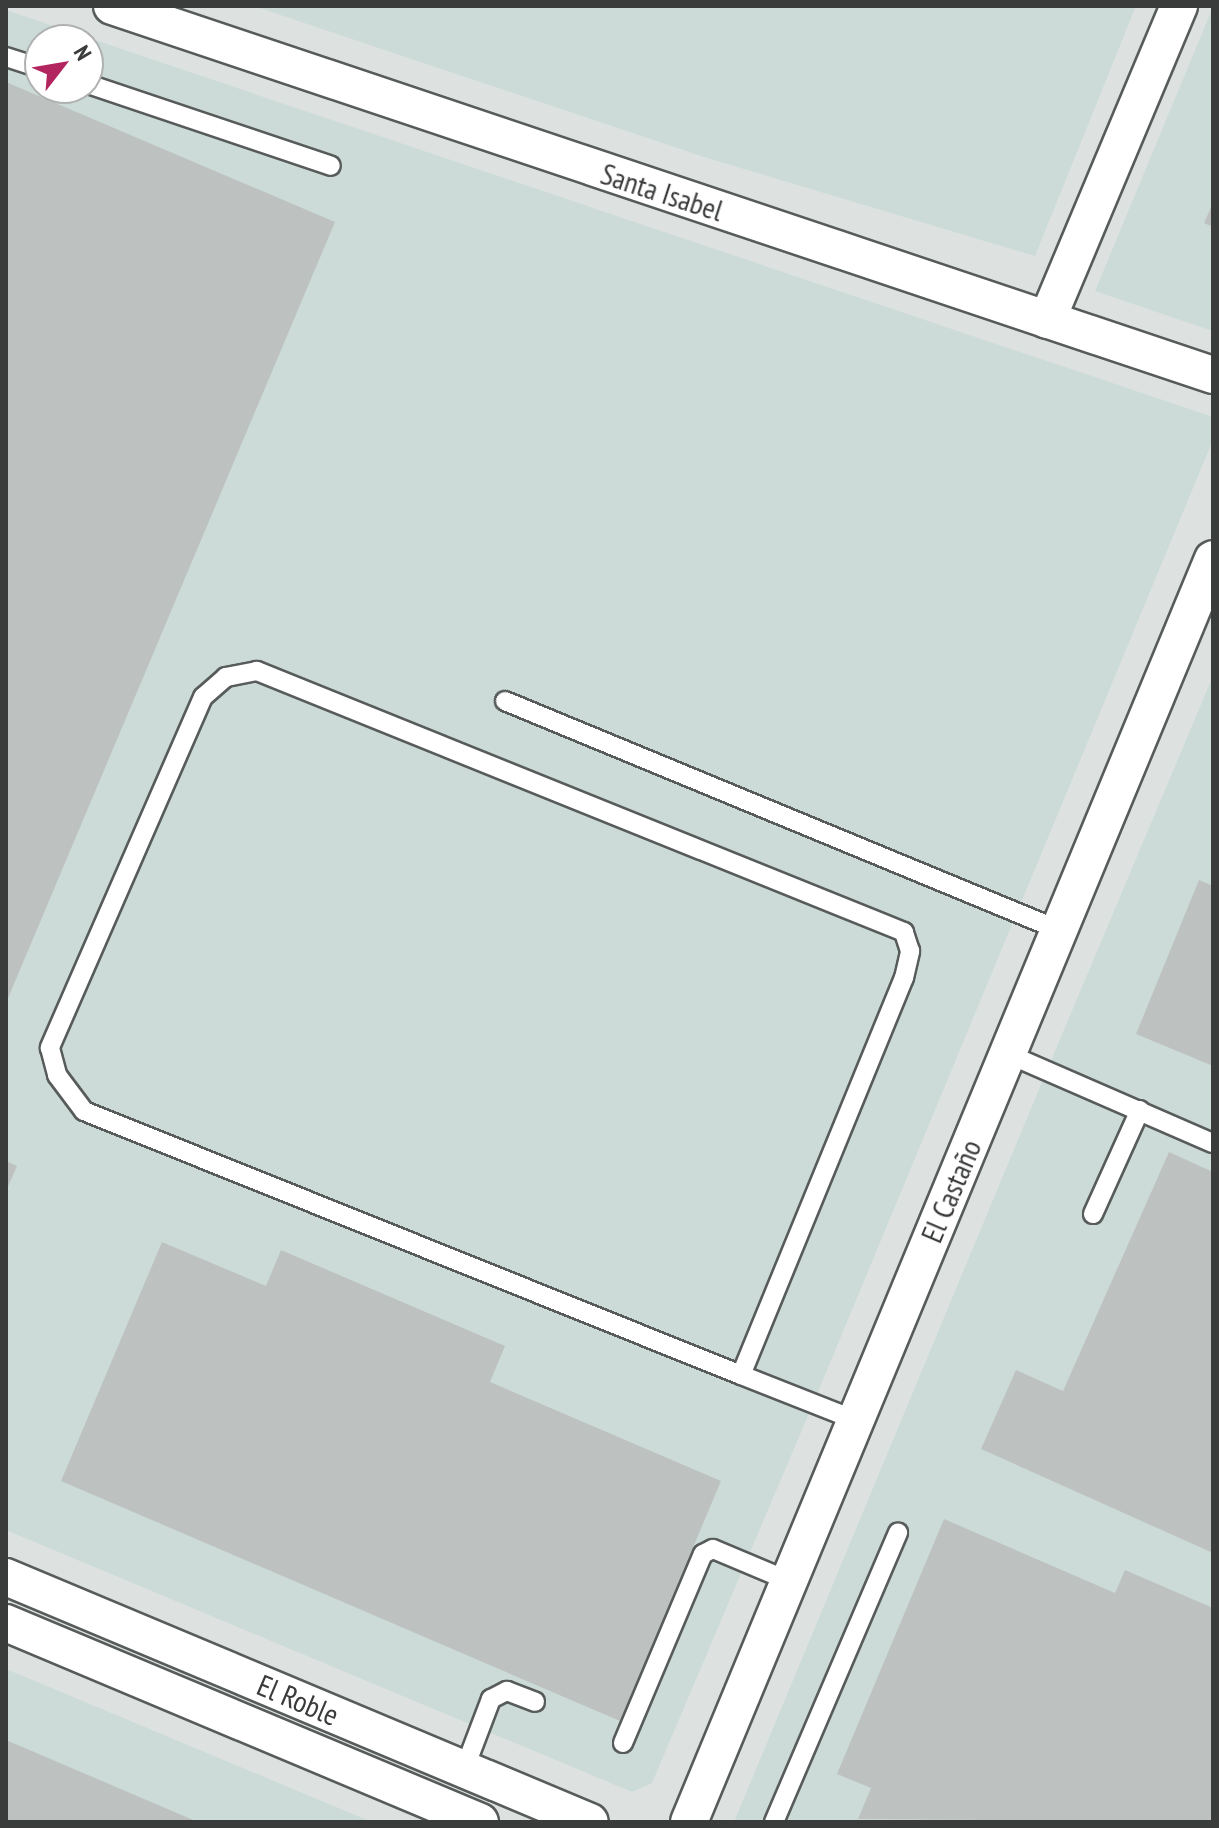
<!DOCTYPE html>
<html>
<head>
<meta charset="utf-8">
<style>
	body { margin:0 }
	#map { position:relative; width:1219px; height:1828px; overflow:hidden; background:#dde2e1; font-family:"PT Sans Narrow",sans-serif }
	div>[style] { position:absolute }
	[style*='--x'] { left:calc(var(--x)*1px); top:calc(var(--y)*1px); width:calc(var(--w)*1px); rotate:calc(var(--a)*1deg) }
	.built>* { inset:0; background:#ccdbd7 }
	.building>* { inset:0; background:#bdc2c0 }
	.roads { filter:drop-shadow(2px 0 #575c5b) drop-shadow(-2px 0 #575c5b) drop-shadow(0 2px #575c5b) drop-shadow(0 -2px #575c5b) }
	.lane>* { height:18px; margin:-9px; padding:0 9px; transform-origin:9px; border-radius:9px; background:#fff }
	.street>* { height:36px; margin:-18px; padding:0 18px; transform-origin:18px; border-radius:18px; background:#fff }
	span { translate:-50% -50%; white-space:nowrap; text-align:center; line-height:1.15; -webkit-text-stroke:8px #fff; paint-order:stroke }
	.street-label { font-size:30px; color:#3a3c3b }
	.frame { position:absolute; inset:0; border:8px solid #3a3c3b; pointer-events:none }
	.north { position:absolute; left:24px; top:24px; width:80px; height:80px; box-sizing:border-box; background:#fff; border:2px solid #b0b1b1; border-radius:50%; rotate:59deg; font-size:22px; font-weight:700; line-height:32px; text-align:center; color:#3a3c3b }
	.north::after { content:''; display:block; margin:auto; width:28px; height:36px; background:#b2255e; clip-path:polygon(50% 0,100% 100%,50% 72%,0 100%) }
</style>
</head>
<body>
<div id="map">
	<div class="built">
		<div style="clip-path:polygon(253px 6px,1136px 6px,1035px 256px,707px 158px)"></div>
		<div style="clip-path:polygon(1213px 7px,1213px 331px,1095px 291px)"></div>
		<div style="clip-path:polygon(evenodd,6px 10px,1213px 417px,1213px 440px,813px 1404px,652px 1783px,632px 1792px,6px 1530px,6px 10px,40px 40px,88px 40px,88px 88px,40px 88px,40px 40px)"></div>
		<div style="clip-path:polygon(1213px 676px,1213px 1822px,734px 1822px,1047px 1070px)"></div>
		<div style="clip-path:polygon(6px 1669px,243px 1768px,372px 1822px,6px 1822px)"></div>
	</div>
	<div class="building">
		<div style="clip-path:polygon(6px 82px,335px 222px,6px 1003px)"></div>
		<div style="clip-path:polygon(1213px 203px,1213px 227px,1204px 223px)"></div>
		<div style="clip-path:polygon(1199px 880px,1213px 886px,1213px 1066px,1136px 1034px)"></div>
		<div style="clip-path:polygon(1169px 1152px,1213px 1172px,1213px 1553px,981px 1449px,1016px 1370px,1063px 1391px)"></div>
		<div style="clip-path:polygon(6px 1161px,17px 1166px,6px 1191px)"></div>
		<div style="clip-path:polygon(162px 1242px,266px 1286px,281px 1250px,505px 1346px,490px 1382px,721px 1481px,620px 1721px,61px 1481px)"></div>
		<div style="clip-path:polygon(944px 1519px,1115px 1593px,1125px 1570px,1213px 1608px,1213px 1822px,858px 1819px,871px 1788px,837px 1774px)"></div>
		<div style="clip-path:polygon(6px 1740px,198px 1822px,6px 1822px)"></div>
	</div>
	<div class="roads">
		<div class="lane">
			<div style="--x:6;--y:57;--w:36;--a:18"></div>
			<div style="--x:88;--y:84;--w:256;--a:18.6"></div>
			<div style="--x:505;--y:701;--w:599;--a:22.46"></div>
			<div style="--x:1008;--y:1054;--w:223;--a:23.5"></div>
			<div style="--x:1093;--y:1214;--w:114;--a:-65.7"></div>
			<div style="--x:741;--y:1375;--w:429;--a:-67.7"></div>
			<div style="--x:904;--y:978;--w:28;--a:-77"></div>
			<div style="--x:910;--y:951;--w:20;--a:-108"></div>
			<div style="--x:904;--y:932;--w:698;--a:-158.03"></div>
			<div style="--x:257;--y:671;--w:32;--a:169"></div>
			<div style="--x:226;--y:677;--w:30;--a:139"></div>
			<div style="--x:203;--y:697;--w:383;--a:113.6"></div>
			<div style="--x:50;--y:1048;--w:28;--a:75"></div>
			<div style="--x:57;--y:1075;--w:45;--a:53.1"></div>
			<div style="--x:84;--y:1111;--w:708;--a:21.89"></div>
			<div style="--x:741;--y:1375;--w:123;--a:21.5"></div>
			<div style="--x:623;--y:1743;--w:205;--a:-67.1"></div>
			<div style="--x:703;--y:1554;--w:11;--a:-27"></div>
			<div style="--x:713;--y:1549;--w:82;--a:22.8"></div>
			<div style="--x:464;--y:1770;--w:76;--a:-69.2"></div>
			<div style="--x:491;--y:1699;--w:18;--a:-27"></div>
			<div style="--x:507;--y:1691;--w:30;--a:21"></div>
			<div style="--x:774;--y:1822;--w:315;--a:-66.8"></div>
		</div>
		<div class="street">
			<div style="--x:112;--y:6;--w:1161;--a:18.53"></div>
			<div style="--x:1047;--y:320;--w:341;--a:-67.2"></div>
			<div style="--x:6;--y:1577;--w:633;--a:22.76"></div>
			<div style="--x:6;--y:1623;--w:514;--a:22.77"></div>
			<div style="--x:689;--y:1822;--w:1367;--a:-67.47"></div>
		</div>
	</div>
	<div class="street-label">
		<span style="left:662px;top:192px;rotate:18deg">Santa Isabel</span>
		<span style="left:951px;top:1191px;rotate:-67deg">El Castaño</span>
		<span style="left:298px;top:1700px;rotate:23deg">El Roble</span>
	</div>
	<div class="frame"></div>
	<div class="north">N</div>
</div>
</body>
</html>
